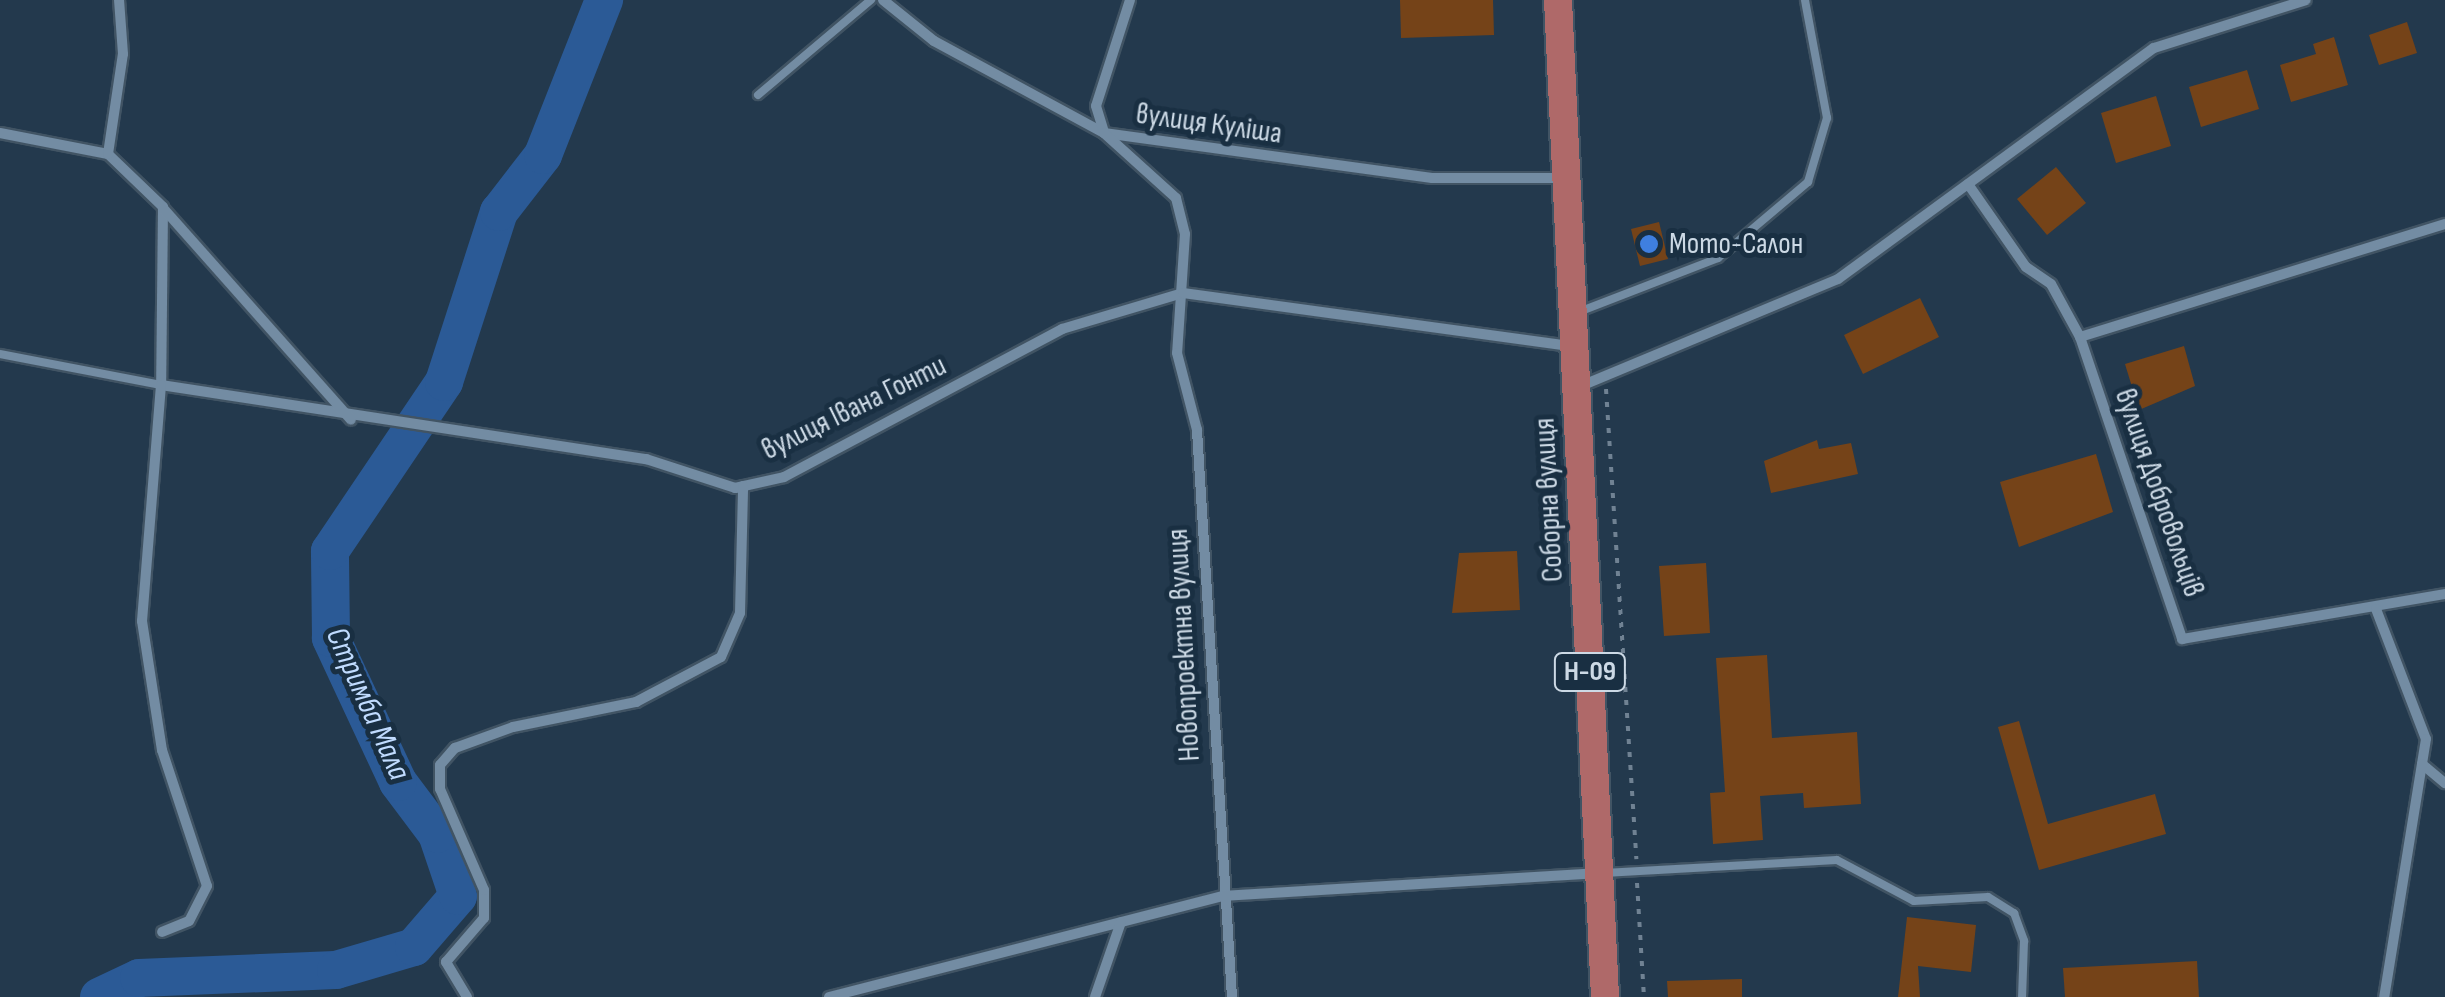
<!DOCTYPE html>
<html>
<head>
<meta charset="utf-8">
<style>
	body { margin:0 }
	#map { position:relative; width:2445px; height:997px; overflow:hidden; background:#23394d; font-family:"Sofia Sans Condensed",sans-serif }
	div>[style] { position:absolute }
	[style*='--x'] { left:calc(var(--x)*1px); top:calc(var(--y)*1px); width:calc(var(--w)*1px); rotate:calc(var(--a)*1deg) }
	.river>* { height:38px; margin:-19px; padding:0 19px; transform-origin:19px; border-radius:19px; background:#2b5a96 }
	.building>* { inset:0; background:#754318 }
	.path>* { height:4px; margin-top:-2px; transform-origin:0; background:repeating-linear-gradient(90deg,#708293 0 5px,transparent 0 13px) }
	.roads { filter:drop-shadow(2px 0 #415464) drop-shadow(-2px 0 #415464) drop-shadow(0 2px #415464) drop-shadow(0 -2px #415464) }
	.service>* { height:8px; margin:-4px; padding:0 4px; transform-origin:4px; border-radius:4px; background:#738ca3 }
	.minor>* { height:10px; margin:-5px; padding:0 5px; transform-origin:5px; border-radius:5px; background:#738ca3 }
	.primary>* { height:28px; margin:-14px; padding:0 14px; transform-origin:14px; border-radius:14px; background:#af6969 }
	.dots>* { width:28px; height:28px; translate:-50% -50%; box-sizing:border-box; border:5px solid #192f42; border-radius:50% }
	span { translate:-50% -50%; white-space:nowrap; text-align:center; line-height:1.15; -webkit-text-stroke:10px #192f42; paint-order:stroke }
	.shield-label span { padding:2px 8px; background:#192f42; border:2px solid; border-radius:8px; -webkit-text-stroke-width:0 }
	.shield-label { font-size:28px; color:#ccd9e5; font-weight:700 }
	.street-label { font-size:30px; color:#ccd9e5 }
	.poi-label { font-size:30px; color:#ccd9e5 }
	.left { translate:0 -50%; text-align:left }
	.water-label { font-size:32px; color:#c0dbfe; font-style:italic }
</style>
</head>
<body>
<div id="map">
	<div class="river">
		<div style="--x:99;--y:997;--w:44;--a:-25.4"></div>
		<div style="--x:139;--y:978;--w:197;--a:-2.3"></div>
		<div style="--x:336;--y:970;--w:81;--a:-16.4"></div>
		<div style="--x:414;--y:947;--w:67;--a:-49.2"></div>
		<div style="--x:458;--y:896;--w:65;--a:-108.7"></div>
		<div style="--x:437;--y:834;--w:65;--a:-126.9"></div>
		<div style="--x:398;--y:782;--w:159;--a:-115"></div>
		<div style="--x:331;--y:638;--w:87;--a:-90.7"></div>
		<div style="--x:330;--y:551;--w:204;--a:-56"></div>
		<div style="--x:444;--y:382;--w:179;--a:-72.1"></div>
		<div style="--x:499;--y:212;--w:72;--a:-52.3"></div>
		<div style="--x:543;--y:155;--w:167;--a:-68.5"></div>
	</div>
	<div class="building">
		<div style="clip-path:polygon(1400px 0,1493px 0,1494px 35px,1401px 38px)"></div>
		<div style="clip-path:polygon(2407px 22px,2417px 53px,2379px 65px,2369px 35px)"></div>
		<div style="clip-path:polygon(2334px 37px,2348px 85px,2291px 102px,2280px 65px,2316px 54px,2313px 44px)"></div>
		<div style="clip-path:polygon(2247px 70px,2259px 109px,2201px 127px,2189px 87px)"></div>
		<div style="clip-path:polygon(2156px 96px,2171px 146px,2116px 163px,2101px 113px)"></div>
		<div style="clip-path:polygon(2056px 167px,2086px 203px,2047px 235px,2017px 199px)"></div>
		<div style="clip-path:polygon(1659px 222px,1668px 259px,1640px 266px,1631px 229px)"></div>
		<div style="clip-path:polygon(1920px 298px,1939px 337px,1863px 374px,1844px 335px)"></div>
		<div style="clip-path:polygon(2184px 346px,2195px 386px,2139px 410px,2125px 364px)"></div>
		<div style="clip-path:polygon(1817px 440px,1819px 449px,1851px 443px,1858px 474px,1771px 493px,1764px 461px)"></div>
		<div style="clip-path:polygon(2096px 454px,2113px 512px,2019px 547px,2000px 482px)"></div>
		<div style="clip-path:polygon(1517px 551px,1520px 610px,1452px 613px,1459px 553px)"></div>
		<div style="clip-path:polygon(1706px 563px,1710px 633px,1664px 636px,1659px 566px)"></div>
		<div style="clip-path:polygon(1767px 655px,1772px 738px,1857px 732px,1861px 804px,1804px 808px,1803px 793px,1760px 796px,1763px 840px,1713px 844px,1710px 793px,1725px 792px,1716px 658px)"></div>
		<div style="clip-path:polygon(2019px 721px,2048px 824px,2155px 794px,2166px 834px,2039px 870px,1998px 727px)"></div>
		<div style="clip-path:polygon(1907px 917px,1976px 925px,1971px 972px,1918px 966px,1920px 997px,1898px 997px)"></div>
		<div style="clip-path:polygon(2197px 961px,2199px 997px,2065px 997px,2063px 968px)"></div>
		<div style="clip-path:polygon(1742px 979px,1742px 997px,1668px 997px,1667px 981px)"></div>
	</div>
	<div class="path">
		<div style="--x:1606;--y:389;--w:471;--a:86.3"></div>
		<div style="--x:1637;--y:883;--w:114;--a:86.5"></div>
	</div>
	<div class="roads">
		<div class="service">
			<div style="--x:758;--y:95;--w:148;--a:-40.1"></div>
			<div style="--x:1581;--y:311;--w:147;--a:-21.1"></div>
			<div style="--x:1718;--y:258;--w:118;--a:-40.2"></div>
			<div style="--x:1808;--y:182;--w:67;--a:-73.5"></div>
			<div style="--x:1827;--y:118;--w:120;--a:-100.6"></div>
			<div style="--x:0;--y:354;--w:164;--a:10.9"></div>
			<div style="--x:1604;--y:873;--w:233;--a:-3.2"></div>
			<div style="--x:1837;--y:860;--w:87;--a:28"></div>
			<div style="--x:1914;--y:901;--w:74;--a:-3.1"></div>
			<div style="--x:1988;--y:897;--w:31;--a:32"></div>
			<div style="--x:2014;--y:913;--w:30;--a:70"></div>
			<div style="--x:2024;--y:941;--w:56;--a:92"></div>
		</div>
		<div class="minor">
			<div style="--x:883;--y:0;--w:65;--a:38.8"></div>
			<div style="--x:934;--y:41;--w:193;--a:28.4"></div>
			<div style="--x:1104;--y:133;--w:331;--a:7.8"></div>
			<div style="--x:1432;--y:178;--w:133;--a:0"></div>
			<div style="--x:1130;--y:0;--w:111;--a:107.8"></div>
			<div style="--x:1096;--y:106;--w:28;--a:73"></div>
			<div style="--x:1104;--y:133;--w:97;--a:42.1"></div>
			<div style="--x:1176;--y:198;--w:37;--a:76"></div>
			<div style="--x:1185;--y:234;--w:119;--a:93.8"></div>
			<div style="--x:1177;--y:353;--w:80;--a:75.4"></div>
			<div style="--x:1197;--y:430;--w:568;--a:86.47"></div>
			<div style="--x:0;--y:133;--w:110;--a:11"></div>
			<div style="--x:108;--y:154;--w:76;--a:43.9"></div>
			<div style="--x:163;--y:207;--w:178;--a:90.6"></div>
			<div style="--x:161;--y:385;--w:491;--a:8.7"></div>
			<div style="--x:646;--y:459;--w:94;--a:18"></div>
			<div style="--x:735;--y:488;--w:50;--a:-12.7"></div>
			<div style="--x:784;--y:477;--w:315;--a:-28"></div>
			<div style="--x:1062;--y:329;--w:126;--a:-16.6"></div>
			<div style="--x:1183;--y:293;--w:393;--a:7.8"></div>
			<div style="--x:108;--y:154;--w:101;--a:-81.5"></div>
			<div style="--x:123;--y:54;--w:54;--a:-94.2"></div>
			<div style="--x:1968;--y:184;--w:101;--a:55.1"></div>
			<div style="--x:2026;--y:267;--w:30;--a:34"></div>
			<div style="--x:2051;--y:284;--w:60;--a:61.3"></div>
			<div style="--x:2080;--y:337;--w:319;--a:71.3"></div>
			<div style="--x:2182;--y:639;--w:267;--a:-9.7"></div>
			<div style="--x:163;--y:208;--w:283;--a:48.4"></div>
			<div style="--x:2080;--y:337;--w:382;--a:-17.2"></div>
			<div style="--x:161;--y:385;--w:237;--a:94.6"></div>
			<div style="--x:142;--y:621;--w:131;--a:81.2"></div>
			<div style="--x:162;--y:750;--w:143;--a:71.7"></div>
			<div style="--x:207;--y:886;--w:39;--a:117"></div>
			<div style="--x:189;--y:921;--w:29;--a:158"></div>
			<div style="--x:1581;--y:386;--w:278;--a:-22.6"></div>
			<div style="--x:1838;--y:279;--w:391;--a:-36.2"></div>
			<div style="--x:2154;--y:48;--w:159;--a:-17.5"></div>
			<div style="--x:2376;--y:609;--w:139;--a:69"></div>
			<div style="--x:2426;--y:739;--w:261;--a:99.2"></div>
			<div style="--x:2422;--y:764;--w:30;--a:40"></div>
			<div style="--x:467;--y:997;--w:41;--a:-121"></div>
			<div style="--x:446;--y:962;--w:58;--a:-49.2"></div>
			<div style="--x:484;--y:918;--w:28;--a:-90"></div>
			<div style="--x:484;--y:890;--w:110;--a:-113.5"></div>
			<div style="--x:440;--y:789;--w:24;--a:-90"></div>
			<div style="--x:440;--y:765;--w:23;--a:-49"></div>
			<div style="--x:455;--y:748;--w:62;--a:-19.9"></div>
			<div style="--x:513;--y:727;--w:126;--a:-11.5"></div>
			<div style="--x:636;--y:702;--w:96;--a:-27.9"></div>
			<div style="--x:721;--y:657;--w:48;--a:-66.6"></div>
			<div style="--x:740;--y:613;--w:127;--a:-88.6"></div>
			<div style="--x:829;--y:997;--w:407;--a:-14.4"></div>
			<div style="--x:1223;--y:896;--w:377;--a:-3.5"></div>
			<div style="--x:1095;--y:997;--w:79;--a:-70.9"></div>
		</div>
		<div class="primary">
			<div style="--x:1558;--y:0;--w:998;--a:87.3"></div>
		</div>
	</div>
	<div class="dots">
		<div style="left:1649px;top:244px;background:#3f7fe0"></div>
	</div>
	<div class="shield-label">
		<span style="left:1590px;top:672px">Н-09</span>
	</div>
	<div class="street-label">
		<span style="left:1209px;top:124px;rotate:8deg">вулиця Куліша</span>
		<span style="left:854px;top:408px;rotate:-26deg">вулиця Івана Гонти</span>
		<span style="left:2159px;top:493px;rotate:71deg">вулиця Добровольців</span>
		<span style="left:1549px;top:500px;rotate:-93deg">Соборна вулиця</span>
		<span style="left:1184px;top:645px;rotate:-93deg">Новопроектна вулиця</span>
	</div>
	<div class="poi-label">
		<span class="left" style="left:1669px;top:244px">Мото-Салон</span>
	</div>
	<div class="water-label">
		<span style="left:367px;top:704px;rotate:66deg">Стримба Мала</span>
	</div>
</div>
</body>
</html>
